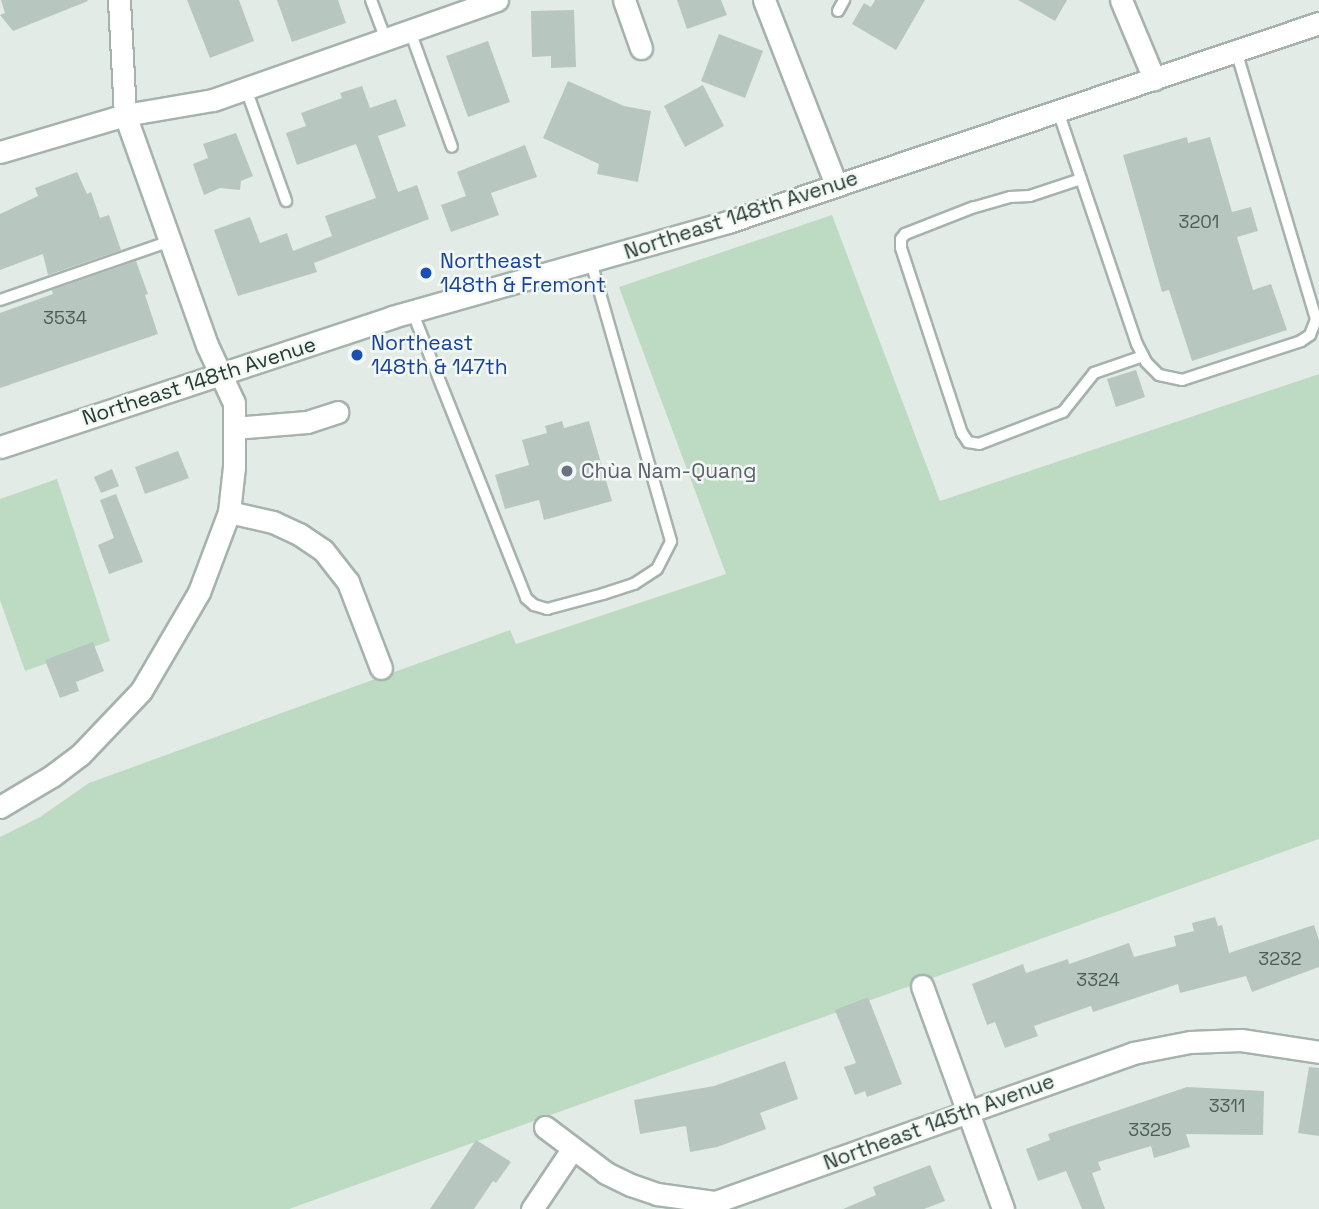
<!DOCTYPE html>
<html>
<head>
<meta charset="utf-8">
<style>
	body { margin:0 }
	#map { position:relative; width:1319px; height:1209px; overflow:hidden; background:#e3ebe7; font-family:"Space Grotesk",sans-serif }
	div>[style] { position:absolute }
	[style*='--x'] { left:calc(var(--x)*1px); top:calc(var(--y)*1px); width:calc(var(--w)*1px); rotate:calc(var(--a)*1deg) }
	.green>* { inset:0; background:#bddbc3 }
	.building>* { inset:0; background:#b8c6c0 }
	.roads { filter:drop-shadow(2px 0 #a6b3ad) drop-shadow(-2px 0 #a6b3ad) drop-shadow(0 2px #a6b3ad) drop-shadow(0 -2px #a6b3ad) }
	.lane>* { height:10px; margin:-5px; padding:0 5px; transform-origin:5px; border-radius:5px; background:#fff }
	.street>* { height:21px; margin:-10.5px; padding:0 10.5px; transform-origin:10.5px; border-radius:10.5px; background:#fff }
	.secondary>* { height:21px; margin:-10.5px; padding:0 10.5px; transform-origin:10.5px; border-radius:10.5px; background:#fff }
	.dots>* { width:19px; height:19px; translate:-50% -50%; box-sizing:border-box; border:4px solid #f3f8f5; border-radius:50% }
	span { translate:-50% -50%; white-space:nowrap; text-align:center; line-height:1.15; -webkit-text-stroke:5px #f3f8f5; paint-order:stroke }
	.number-label { font-size:18px; color:#495e56 }
	.number-label span { -webkit-text-stroke-width:0 }
	.street-label { font-size:21px; color:#243b33 }
	.transit-label { font-size:21px; color:#164399 }
	.left { translate:0 -50%; text-align:left }
	.worship-label { font-size:21px; color:#5b616d }
</style>
</head>
<body>
<div id="map">
	<div class="green">
		<div style="clip-path:polygon(832px 215px,940px 501px,1319px 374px,1319px 839px,289px 1209px,0 1209px,0 837px,40px 817px,89px 783px,510px 630px,516px 644px,726px 574px,619px 287px)"></div>
		<div style="clip-path:polygon(57px 479px,110px 641px,25px 671px,0 600px,0 499px)"></div>
	</div>
	<div class="building">
		<div style="clip-path:polygon(1px 0,87px 0,88px 1px,13px 31px,0 15px,5px 13px)"></div>
		<div style="clip-path:polygon(187px 0,239px 0,254px 41px,210px 58px)"></div>
		<div style="clip-path:polygon(277px 0,338px 0,346px 23px,292px 42px)"></div>
		<div style="clip-path:polygon(677px 0,721px 0,727px 15px,687px 29px)"></div>
		<div style="clip-path:polygon(875px 0,925px 0,896px 50px,852px 24px,864px 3px,871px 7px)"></div>
		<div style="clip-path:polygon(1018px 0,1067px 0,1055px 21px)"></div>
		<div style="clip-path:polygon(574px 10px,576px 67px,551px 68px,551px 56px,532px 57px,531px 11px)"></div>
		<div style="clip-path:polygon(719px 34px,763px 51px,745px 98px,701px 81px)"></div>
		<div style="clip-path:polygon(488px 41px,510px 102px,468px 117px,446px 56px)"></div>
		<div style="clip-path:polygon(568px 81px,624px 106px,651px 111px,638px 182px,597px 174px,599px 164px,543px 138px)"></div>
		<div style="clip-path:polygon(703px 85px,724px 126px,685px 147px,664px 106px)"></div>
		<div style="clip-path:polygon(362px 86px,370px 108px,396px 99px,406px 126px,378px 136px,398px 192px,417px 185px,429px 219px,314px 263px,317px 272px,238px 296px,214px 230px,250px 217px,260px 243px,287px 233px,293px 251px,332px 236px,325px 216px,376px 198px,356px 144px,297px 165px,286px 133px,306px 126px,301px 113px,342px 98px,340px 93px)"></div>
		<div style="clip-path:polygon(236px 133px,253px 176px,241px 181px,240px 190px,220px 188px,204px 195px,193px 164px,208px 158px,203px 144px)"></div>
		<div style="clip-path:polygon(1187px 137px,1188px 143px,1210px 137px,1232px 212px,1251px 207px,1258px 231px,1237px 237px,1253px 290px,1271px 284px,1287px 330px,1192px 361px,1169px 290px,1162px 292px,1123px 155px)"></div>
		<div style="clip-path:polygon(525px 145px,537px 177px,491px 193px,499px 215px,451px 232px,441px 205px,466px 196px,457px 172px)"></div>
		<div style="clip-path:polygon(77px 172px,87px 194px,91px 192px,100px 218px,109px 215px,121px 250px,48px 275px,43px 254px,0 270px,0 214px,38px 196px,35px 188px)"></div>
		<div style="clip-path:polygon(136px 261px,148px 294px,145px 295px,158px 334px,0 388px,0 313px,53px 294px,52px 290px)"></div>
		<div style="clip-path:polygon(1136px 370px,1145px 397px,1116px 407px,1107px 379px)"></div>
		<div style="clip-path:polygon(562px 421px,564px 428px,589px 421px,612px 501px,544px 520px,539px 500px,505px 509px,495px 475px,529px 465px,522px 440px,547px 433px,545px 426px)"></div>
		<div style="clip-path:polygon(178px 451px,189px 478px,145px 494px,135px 467px)"></div>
		<div style="clip-path:polygon(112px 469px,119px 486px,101px 493px,94px 477px)"></div>
		<div style="clip-path:polygon(116px 494px,143px 562px,109px 574px,98px 545px,114px 538px,100px 500px)"></div>
		<div style="clip-path:polygon(93px 642px,104px 671px,76px 682px,79px 691px,60px 698px,45px 660px)"></div>
		<div style="clip-path:polygon(1215px 917px,1218px 926px,1222px 925px,1229px 953px,1314px 925px,1319px 940px,1319px 967px,1252px 992px,1246px 976px,1180px 993px,1178px 984px,1093px 1012px,1091px 1006px,1034px 1026px,1038px 1036px,1005px 1048px,995px 1022px,987px 1025px,972px 984px,1023px 964px,1026px 973px,1068px 959px,1069px 964px,1129px 943px,1134px 957px,1176px 946px,1174px 936px,1194px 931px,1192px 923px)"></div>
		<div style="clip-path:polygon(868px 997px,902px 1084px,867px 1097px,865px 1091px,855px 1095px,844px 1067px,856px 1063px,835px 1010px)"></div>
		<div style="clip-path:polygon(785px 1061px,798px 1099px,760px 1113px,766px 1129px,717px 1147px,690px 1152px,686px 1126px,640px 1134px,634px 1100px,714px 1086px)"></div>
		<div style="clip-path:polygon(1309px 1067px,1319px 1068px,1319px 1136px,1298px 1133px)"></div>
		<div style="clip-path:polygon(1187px 1087px,1264px 1091px,1263px 1135px,1186px 1134px,1190px 1147px,1154px 1158px,1151px 1146px,1098px 1162px,1101px 1170px,1092px 1173px,1105px 1209px,1082px 1209px,1066px 1171px,1038px 1181px,1026px 1149px,1050px 1140px,1048px 1134px)"></div>
		<div style="clip-path:polygon(476px 1140px,511px 1162px,496px 1183px,493px 1181px,474px 1209px,430px 1209px)"></div>
		<div style="clip-path:polygon(930px 1165px,945px 1201px,924px 1209px,843px 1209px,876px 1195px,873px 1187px)"></div>
	</div>
	<div class="roads">
		<div class="lane">
			<div style="--x:371;--y:0;--w:43;--a:69.4"></div>
			<div style="--x:838;--y:11;--w:13;--a:-61"></div>
			<div style="--x:410;--y:31;--w:123;--a:70.1"></div>
			<div style="--x:246;--y:89;--w:119;--a:70.3"></div>
			<div style="--x:1058;--y:111;--w:246;--a:71.3"></div>
			<div style="--x:1137;--y:344;--w:20;--a:63"></div>
			<div style="--x:1146;--y:362;--w:18;--a:45"></div>
			<div style="--x:1159;--y:375;--w:24;--a:12"></div>
			<div style="--x:1182;--y:380;--w:125;--a:-18.1"></div>
			<div style="--x:1301;--y:341;--w:11;--a:-34"></div>
			<div style="--x:1310;--y:335;--w:17;--a:-69"></div>
			<div style="--x:1316;--y:319;--w:280;--a:-106.6"></div>
			<div style="--x:1081;--y:179;--w:54;--a:161.6"></div>
			<div style="--x:1030;--y:196;--w:20;--a:177"></div>
			<div style="--x:1010;--y:197;--w:37;--a:164"></div>
			<div style="--x:974;--y:207;--w:74;--a:158.6"></div>
			<div style="--x:905;--y:234;--w:6;--a:129"></div>
			<div style="--x:901;--y:239;--w:9;--a:90"></div>
			<div style="--x:901;--y:248;--w:195;--a:71.8"></div>
			<div style="--x:962;--y:433;--w:11;--a:56"></div>
			<div style="--x:968;--y:442;--w:11;--a:10"></div>
			<div style="--x:979;--y:444;--w:90;--a:-20.9"></div>
			<div style="--x:1063;--y:412;--w:50;--a:-51.5"></div>
			<div style="--x:1094;--y:373;--w:52;--a:-19.1"></div>
			<div style="--x:0;--y:300;--w:180;--a:-19.1"></div>
			<div style="--x:412;--y:311;--w:309;--a:68.3"></div>
			<div style="--x:526;--y:598;--w:11;--a:41"></div>
			<div style="--x:534;--y:605;--w:14;--a:17"></div>
			<div style="--x:547;--y:609;--w:58;--a:-15"></div>
			<div style="--x:603;--y:594;--w:33;--a:-18"></div>
			<div style="--x:634;--y:584;--w:27;--a:-33"></div>
			<div style="--x:657;--y:569;--w:31;--a:-63"></div>
			<div style="--x:671;--y:541;--w:290;--a:-106"></div>
		</div>
		<div class="street">
			<div style="--x:624;--y:0;--w:51;--a:70.5"></div>
			<div style="--x:764;--y:0;--w:199;--a:68.7"></div>
			<div style="--x:1121;--y:0;--w:86;--a:67.3"></div>
			<div style="--x:0;--y:152;--w:130;--a:-16.5"></div>
			<div style="--x:125;--y:115;--w:89;--a:-9.7"></div>
			<div style="--x:213;--y:100;--w:301;--a:-19.4"></div>
			<div style="--x:234;--y:428;--w:73;--a:-4.7"></div>
			<div style="--x:307;--y:422;--w:32;--a:-18"></div>
			<div style="--x:229;--y:512;--w:45;--a:12.8"></div>
			<div style="--x:273;--y:522;--w:29;--a:25"></div>
			<div style="--x:299;--y:534;--w:29;--a:34"></div>
			<div style="--x:323;--y:550;--w:41;--a:52"></div>
			<div style="--x:348;--y:582;--w:92;--a:69"></div>
			<div style="--x:0;--y:807;--w:61;--a:-30.8"></div>
			<div style="--x:52;--y:776;--w:35;--a:-37"></div>
			<div style="--x:80;--y:755;--w:88;--a:-46.4"></div>
			<div style="--x:141;--y:691;--w:115;--a:-59.6"></div>
			<div style="--x:199;--y:592;--w:85;--a:-69.4"></div>
			<div style="--x:229;--y:512;--w:45;--a:-83.7"></div>
			<div style="--x:234;--y:467;--w:64;--a:-90"></div>
			<div style="--x:234;--y:403;--w:64;--a:-115"></div>
			<div style="--x:207;--y:345;--w:244;--a:-109.6"></div>
			<div style="--x:125;--y:115;--w:115;--a:-93"></div>
			<div style="--x:922;--y:986;--w:237;--a:70"></div>
			<div style="--x:545;--y:1127;--w:76;--a:37"></div>
			<div style="--x:606;--y:1173;--w:28;--a:26"></div>
			<div style="--x:631;--y:1185;--w:28;--a:19"></div>
			<div style="--x:657;--y:1194;--w:59;--a:7.9"></div>
			<div style="--x:715;--y:1202;--w:444;--a:-19.6"></div>
			<div style="--x:1133;--y:1053;--w:58;--a:-10.9"></div>
			<div style="--x:1190;--y:1042;--w:51;--a:-2.2"></div>
			<div style="--x:1241;--y:1040;--w:79;--a:8.7"></div>
			<div style="--x:532;--y:1209;--w:73;--a:-56.1"></div>
		</div>
		<div class="secondary">
			<div style="--x:0;--y:447;--w:413;--a:-18.3"></div>
			<div style="--x:392;--y:317;--w:349;--a:-15.8"></div>
			<div style="--x:728;--y:222;--w:624;--a:-18.61"></div>
		</div>
	</div>
	<div class="dots">
		<div style="left:426px;top:273px;background:#1a4fb4"></div>
		<div style="left:357px;top:355px;background:#1a4fb4"></div>
		<div style="left:567px;top:471px;background:#6b7280"></div>
	</div>
	<div class="number-label">
		<span style="left:1199px;top:222px">3201</span>
		<span style="left:65px;top:318px">3534</span>
		<span style="left:1280px;top:959px">3232</span>
		<span style="left:1098px;top:980px">3324</span>
		<span style="left:1227px;top:1106px">3311</span>
		<span style="left:1150px;top:1130px">3325</span>
	</div>
	<div class="street-label">
		<span style="left:741px;top:215px;rotate:-18deg">Northeast 148th Avenue</span>
		<span style="left:199px;top:381px;rotate:-18deg">Northeast 148th Avenue</span>
		<span style="left:939px;top:1122px;rotate:-20deg">Northeast 145th Avenue</span>
	</div>
	<div class="transit-label">
		<span class="left" style="left:440px;top:273px">Northeast<br>148th &amp; Fremont</span>
		<span class="left" style="left:371px;top:355px">Northeast<br>148th &amp; 147th</span>
	</div>
	<div class="worship-label">
		<span class="left" style="left:581px;top:471px">Chùa Nam-Quang</span>
	</div>
</div>
</body>
</html>
